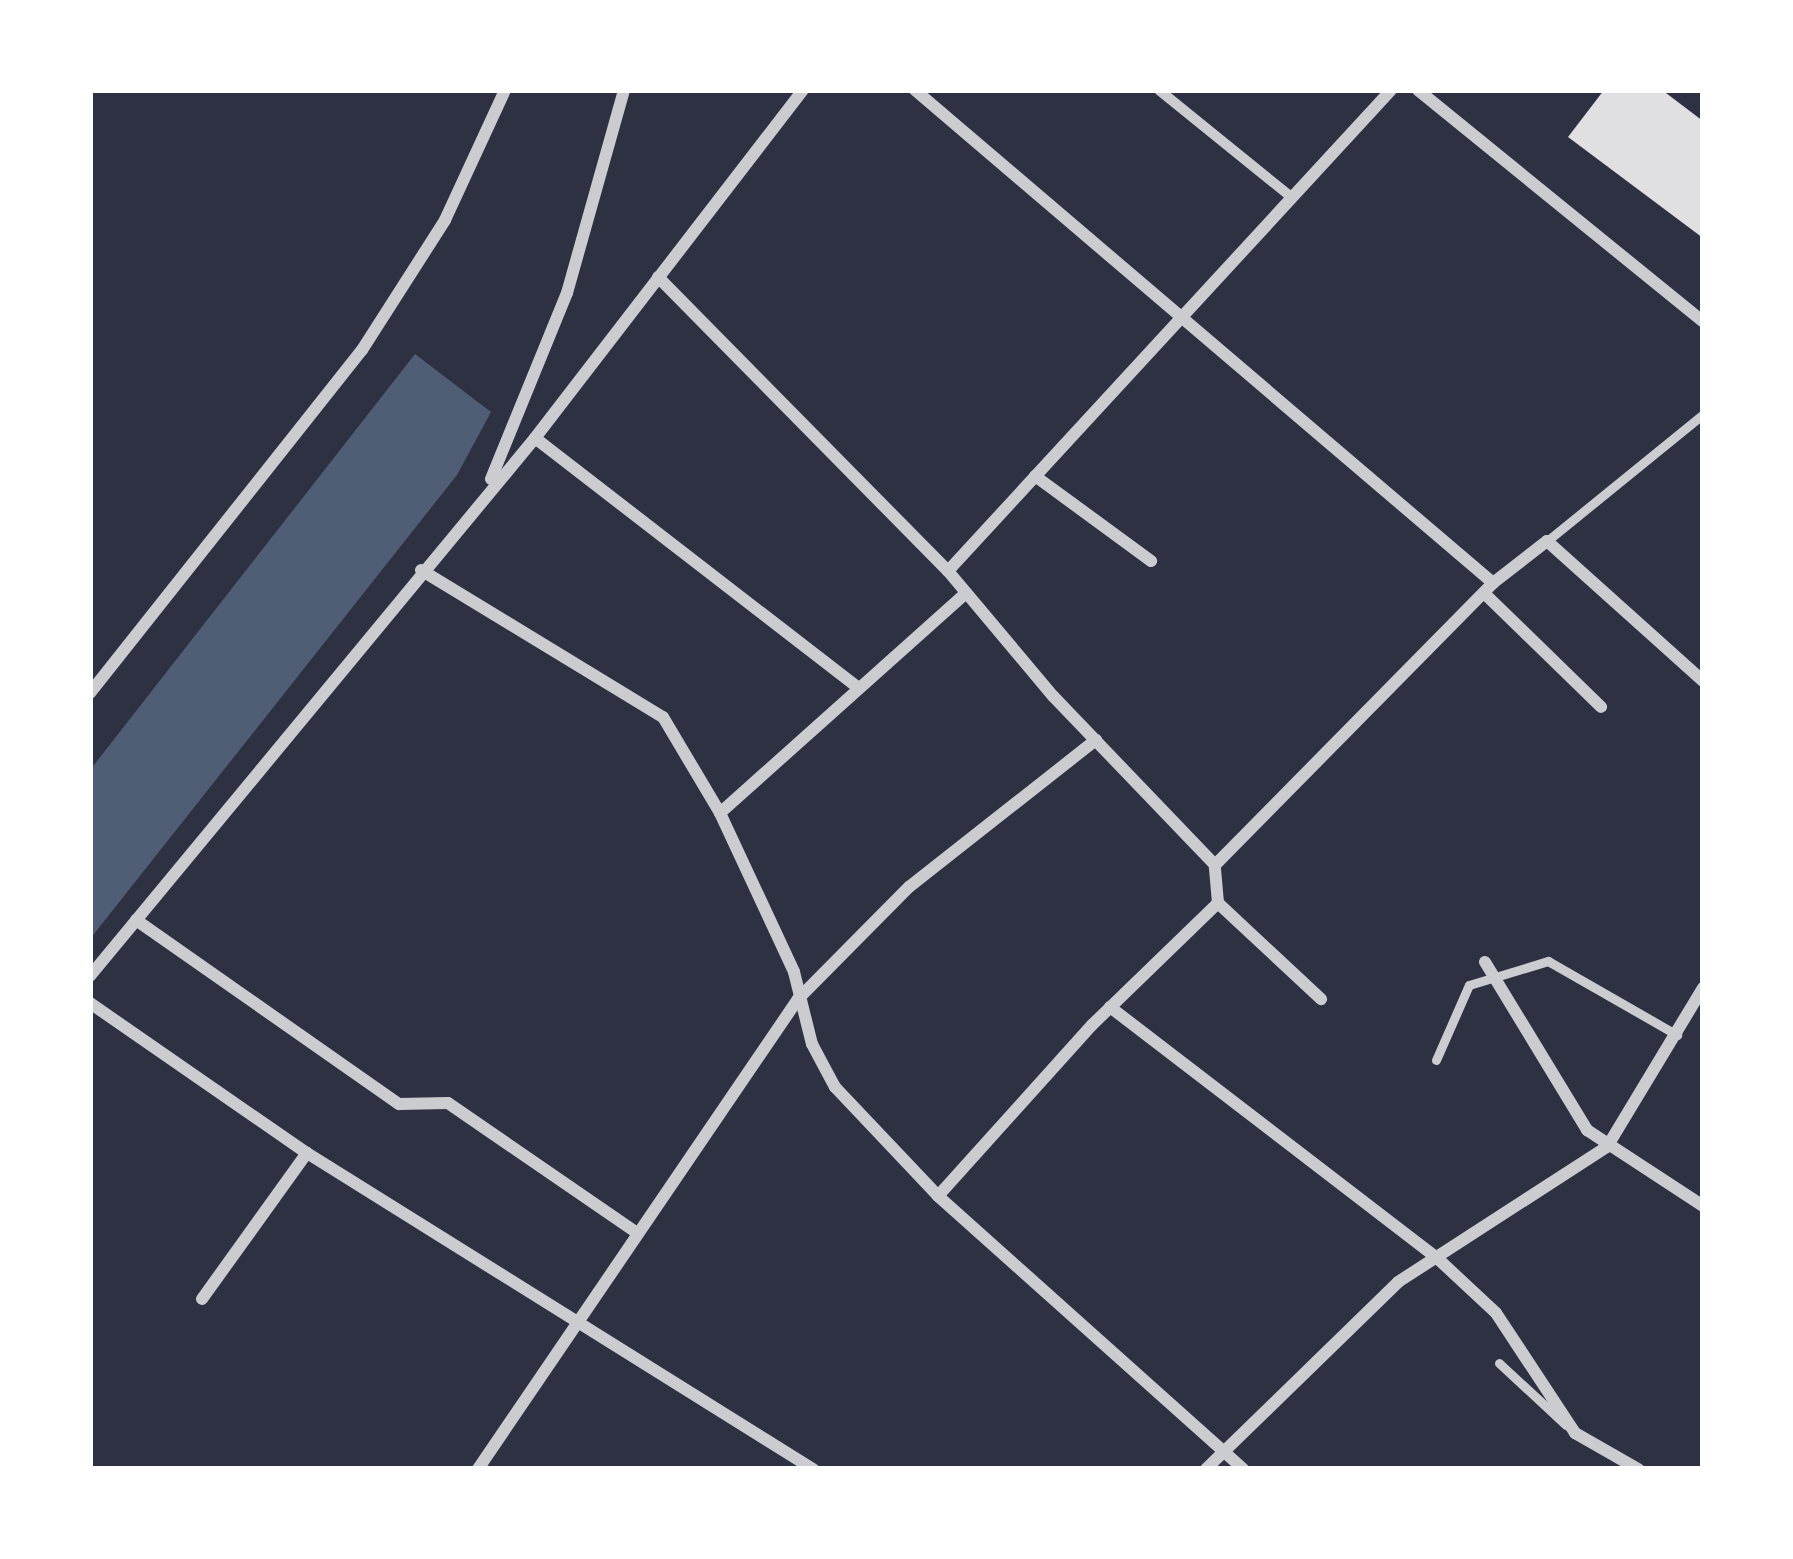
<!DOCTYPE html>
<html>
<head>
<meta charset="utf-8">
<style>
	body { margin:0 }
	#map { position:relative; width:1793px; height:1559px; overflow:hidden; background:#2d3142; font-family:Ubuntu,sans-serif }
	div>[style] { position:absolute }
	[style*='--x'] { left:calc(var(--x)*1px); top:calc(var(--y)*1px); width:calc(var(--w)*1px); rotate:calc(var(--a)*1deg) }
	.water>* { inset:0; background:#4f5d75 }
	.building>* { inset:0; background:#e0e0e3 }
	.service>* { height:9px; margin:-4.5px; padding:0 4.5px; transform-origin:4.5px; border-radius:4.5px; background:#caccd0 }
	.pedestrian>* { height:10px; margin:-5px; padding:0 5px; transform-origin:5px; border-radius:5px; background:#caccd0 }
	.minor>* { height:12px; margin:-6px; padding:0 6px; transform-origin:6px; border-radius:6px; background:#caccd0 }
	span { translate:-50% -50%; white-space:nowrap; text-align:center; line-height:1.15; -webkit-text-stroke:10px #fff; paint-order:stroke }
	.frame { position:absolute; inset:0; border:93px solid #fff; pointer-events:none }
</style>
</head>
<body>
<div id="map">
	<div class="water">
		<div style="clip-path:polygon(415px 354px,491px 412px,457px 475px,90px 939px,90px 770px)"></div>
	</div>
	<div class="building">
		<div style="clip-path:polygon(1604px 90px,1662px 90px,1703px 121px,1703px 238px,1568px 137px)"></div>
	</div>
	<div class="service">
		<div style="--x:1547;--y:541;--w:201;--a:-39.1"></div>
		<div style="--x:1436;--y:1060;--w:82;--a:-66.3"></div>
		<div style="--x:1469;--y:985;--w:83;--a:-16.9"></div>
		<div style="--x:1548;--y:961;--w:149;--a:29.8"></div>
		<div style="--x:1499;--y:1363;--w:91;--a:42.8"></div>
	</div>
	<div class="pedestrian">
		<div style="--x:1159;--y:90;--w:170;--a:39"></div>
	</div>
	<div class="minor">
		<div style="--x:915;--y:90;--w:760;--a:40.46"></div>
		<div style="--x:1418;--y:90;--w:367;--a:39.1"></div>
		<div style="--x:658;--y:277;--w:413;--a:45.4"></div>
		<div style="--x:948;--y:571;--w:163;--a:50"></div>
		<div style="--x:1053;--y:696;--w:234;--a:46.2"></div>
		<div style="--x:535;--y:438;--w:409;--a:37.7"></div>
		<div style="--x:1035;--y:476;--w:144;--a:36.2"></div>
		<div style="--x:491;--y:479;--w:201;--a:-67.8"></div>
		<div style="--x:567;--y:293;--w:211;--a:-74.3"></div>
		<div style="--x:421;--y:570;--w:283;--a:31.3"></div>
		<div style="--x:663;--y:717;--w:112;--a:59.3"></div>
		<div style="--x:720;--y:813;--w:175;--a:65"></div>
		<div style="--x:794;--y:972;--w:74;--a:76"></div>
		<div style="--x:812;--y:1044;--w:49;--a:61.9"></div>
		<div style="--x:835;--y:1087;--w:150;--a:46.6"></div>
		<div style="--x:938;--y:1196;--w:409;--a:41.8"></div>
		<div style="--x:948;--y:571;--w:654;--a:-47.35"></div>
		<div style="--x:1485;--y:594;--w:162;--a:44.2"></div>
		<div style="--x:90;--y:693;--w:438;--a:-51.6"></div>
		<div style="--x:362;--y:350;--w:154;--a:-57.4"></div>
		<div style="--x:445;--y:220;--w:143;--a:-65.2"></div>
		<div style="--x:720;--y:813;--w:330;--a:-41.8"></div>
		<div style="--x:1218;--y:903;--w:141;--a:43"></div>
		<div style="--x:136;--y:920;--w:321;--a:35"></div>
		<div style="--x:399;--y:1104;--w:49;--a:-1.2"></div>
		<div style="--x:448;--y:1103;--w:228;--a:34.5"></div>
		<div style="--x:1485;--y:962;--w:197;--a:58.7"></div>
		<div style="--x:1587;--y:1130;--w:139;--a:33.2"></div>
		<div style="--x:90;--y:976;--w:698;--a:-50.4"></div>
		<div style="--x:535;--y:438;--w:439;--a:-52.4"></div>
		<div style="--x:90;--y:1003;--w:264;--a:34.7"></div>
		<div style="--x:307;--y:1153;--w:597;--a:31.99"></div>
		<div style="--x:1110;--y:1007;--w:411;--a:37.5"></div>
		<div style="--x:1436;--y:1257;--w:82;--a:43"></div>
		<div style="--x:1496;--y:1313;--w:144;--a:56.6"></div>
		<div style="--x:1575;--y:1433;--w:73;--a:29.7"></div>
		<div style="--x:938;--y:1196;--w:230;--a:-48"></div>
		<div style="--x:1092;--y:1025;--w:175;--a:-44.1"></div>
		<div style="--x:1218;--y:903;--w:38;--a:-95"></div>
		<div style="--x:1215;--y:865;--w:396;--a:-45.4"></div>
		<div style="--x:1493;--y:583;--w:68;--a:-37.9"></div>
		<div style="--x:1547;--y:541;--w:210;--a:41.9"></div>
		<div style="--x:202;--y:1299;--w:180;--a:-54.3"></div>
		<div style="--x:478;--y:1469;--w:569;--a:-55.75"></div>
		<div style="--x:798;--y:999;--w:158;--a:-45.3"></div>
		<div style="--x:909;--y:887;--w:238;--a:-38.2"></div>
		<div style="--x:1206;--y:1469;--w:268;--a:-44.2"></div>
		<div style="--x:1398;--y:1282;--w:249;--a:-32.9"></div>
		<div style="--x:1607;--y:1147;--w:186;--a:-58.9"></div>
	</div>
	<div class="frame"></div>
</div>
</body>
</html>
